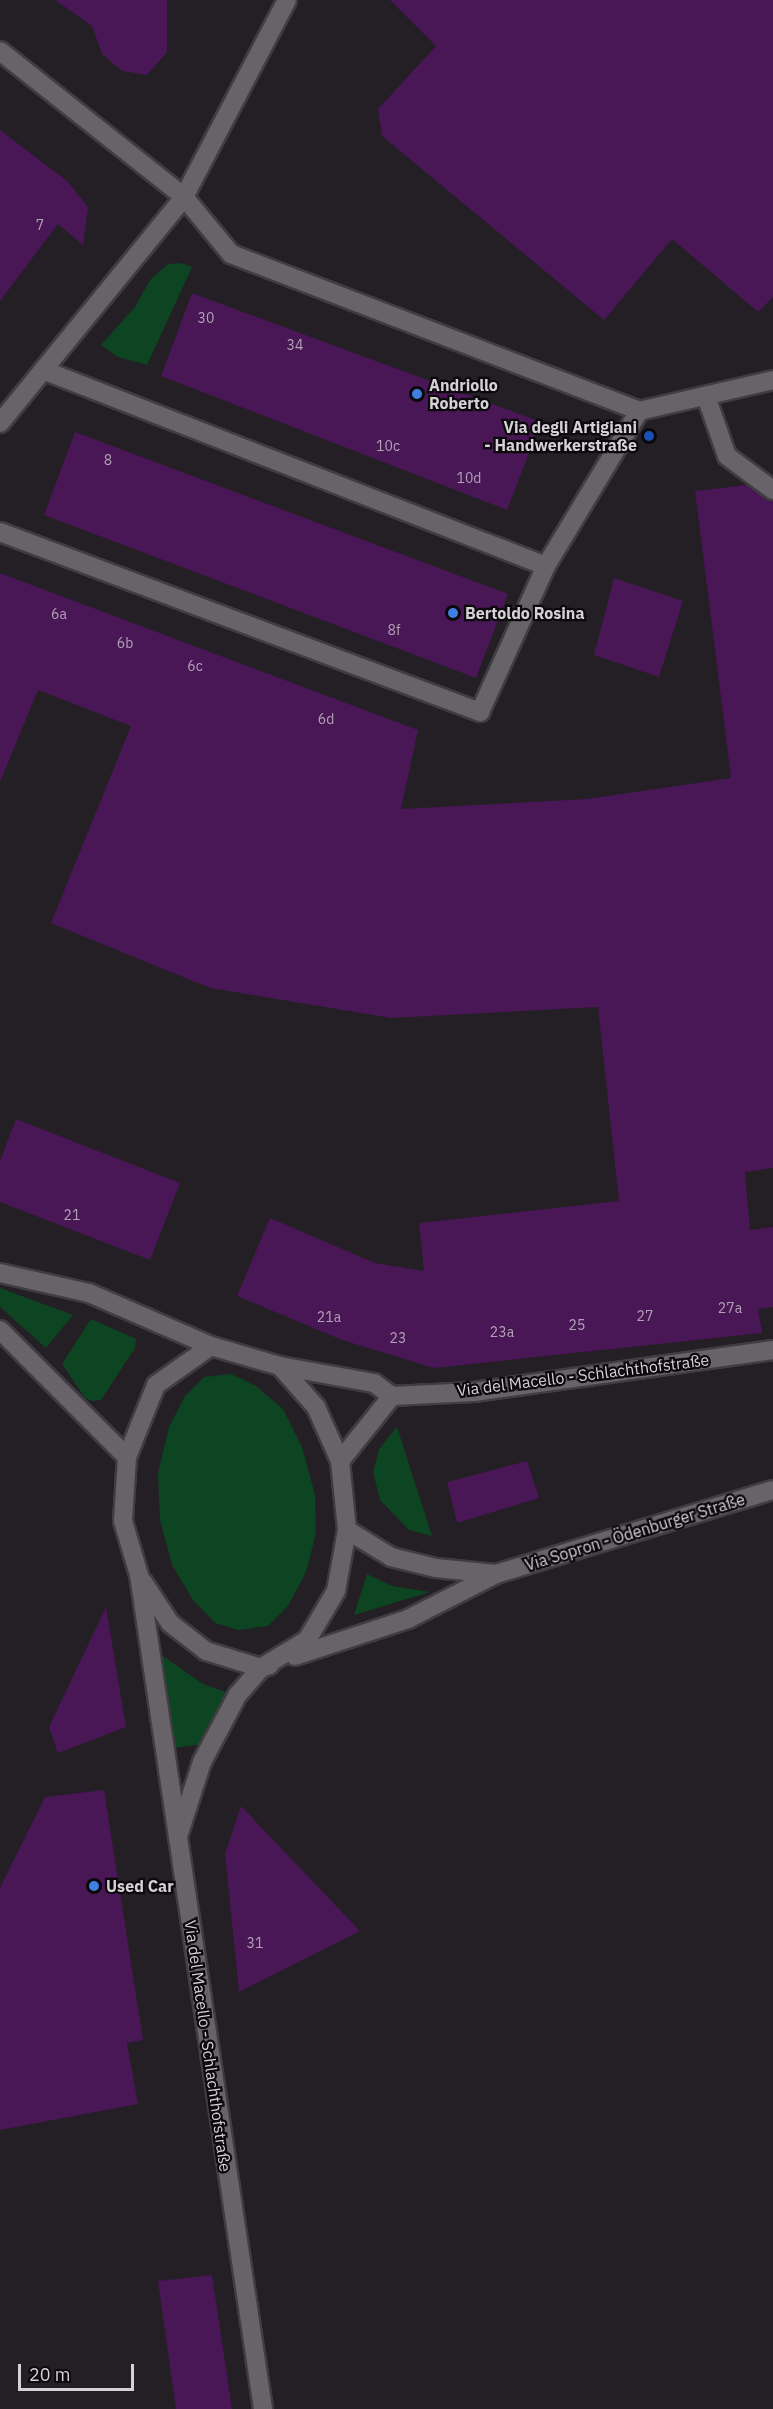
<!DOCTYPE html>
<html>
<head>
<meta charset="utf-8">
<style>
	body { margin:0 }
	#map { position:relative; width:773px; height:2409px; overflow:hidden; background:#231f24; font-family:"IBM Plex Sans",sans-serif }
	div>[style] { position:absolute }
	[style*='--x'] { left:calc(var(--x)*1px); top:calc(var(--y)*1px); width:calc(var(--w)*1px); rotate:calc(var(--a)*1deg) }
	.green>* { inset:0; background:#0d4421 }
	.building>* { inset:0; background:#491656 }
	.roads { filter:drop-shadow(2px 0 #403d41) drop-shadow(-2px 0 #403d41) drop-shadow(0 2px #403d41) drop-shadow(0 -2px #403d41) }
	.minor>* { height:18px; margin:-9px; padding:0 9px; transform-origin:9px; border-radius:9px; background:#676369 }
	.dots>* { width:16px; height:16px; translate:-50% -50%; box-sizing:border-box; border:3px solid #0b090b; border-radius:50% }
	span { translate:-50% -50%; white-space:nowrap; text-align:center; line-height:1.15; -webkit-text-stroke:4.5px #0b090b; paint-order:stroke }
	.number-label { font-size:14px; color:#b1a3b5 }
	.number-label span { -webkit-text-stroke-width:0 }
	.poi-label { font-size:16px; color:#d4d2d5; font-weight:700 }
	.left { translate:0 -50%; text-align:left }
	.right { translate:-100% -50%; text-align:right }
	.street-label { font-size:16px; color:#d4d2d5 }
	.scale { position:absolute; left:18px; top:2364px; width:116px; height:27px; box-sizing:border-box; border:3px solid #d4d2d5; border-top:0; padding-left:8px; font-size:18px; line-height:21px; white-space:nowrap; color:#d4d2d5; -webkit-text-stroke:4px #0b090b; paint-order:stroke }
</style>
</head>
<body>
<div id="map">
	<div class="green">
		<div style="clip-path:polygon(180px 263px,192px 267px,147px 365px,118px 357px,101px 345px,135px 307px,150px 280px,168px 264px)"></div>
		<div style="clip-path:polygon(0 1288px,73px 1315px,46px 1348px,0 1307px)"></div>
		<div style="clip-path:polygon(91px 1319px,136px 1339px,135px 1348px,101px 1400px,93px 1401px,85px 1398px,62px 1364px)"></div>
		<div style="clip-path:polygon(231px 1374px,256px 1386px,283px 1409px,302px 1447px,315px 1495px,316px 1533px,306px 1572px,288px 1606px,268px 1626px,238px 1630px,215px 1623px,193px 1600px,172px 1565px,160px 1520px,158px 1473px,169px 1427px,185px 1396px,204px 1377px)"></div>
		<div style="clip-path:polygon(397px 1427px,432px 1536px,409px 1530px,380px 1500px,373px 1472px,379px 1449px)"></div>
		<div style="clip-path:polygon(367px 1574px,392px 1586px,430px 1592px,354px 1615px)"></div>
		<div style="clip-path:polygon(157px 1652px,203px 1684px,228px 1693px,198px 1745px,173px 1748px)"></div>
	</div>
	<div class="building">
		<div style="clip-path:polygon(55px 0,167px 0,167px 52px,147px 75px,122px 71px,102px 54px,92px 26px)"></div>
		<div style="clip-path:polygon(390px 0,773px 0,773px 297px,758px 312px,672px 239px,604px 320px,382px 136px,378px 109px,436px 46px)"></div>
		<div style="clip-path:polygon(0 130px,67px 181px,88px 207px,83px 245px,58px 224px,0 301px)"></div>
		<div style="clip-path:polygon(192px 293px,541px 422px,507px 510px,161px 376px)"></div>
		<div style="clip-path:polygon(75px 432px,508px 594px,476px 678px,44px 515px)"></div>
		<div style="clip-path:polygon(747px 485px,773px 501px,773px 1168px,745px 1172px,750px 1230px,773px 1227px,773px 1307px,758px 1309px,762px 1333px,434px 1368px,342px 1340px,237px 1296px,270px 1218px,375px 1263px,424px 1271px,419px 1223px,619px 1201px,598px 1007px,391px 1018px,210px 988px,51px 923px,131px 726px,38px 690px,0 782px,0 573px,418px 730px,401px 809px,587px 799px,731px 778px,695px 491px)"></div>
		<div style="clip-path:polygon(614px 578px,683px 601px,659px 677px,594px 655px)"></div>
		<div style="clip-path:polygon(16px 1119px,180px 1183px,150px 1260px,0 1202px,0 1161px)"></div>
		<div style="clip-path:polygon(527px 1461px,539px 1498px,457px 1523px,447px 1482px)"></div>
		<div style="clip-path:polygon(106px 1607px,126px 1727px,58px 1753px,49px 1727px)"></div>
		<div style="clip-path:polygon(104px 1790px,143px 2040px,127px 2043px,138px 2104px,0 2130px,0 1888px,45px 1797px)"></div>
		<div style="clip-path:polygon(241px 1806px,360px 1931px,239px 1992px,225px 1854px)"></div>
		<div style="clip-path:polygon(212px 2275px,232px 2409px,176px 2409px,158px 2281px)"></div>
	</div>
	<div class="roads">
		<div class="minor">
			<div style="--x:0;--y:51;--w:235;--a:38.4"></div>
			<div style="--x:184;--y:197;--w:74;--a:50.5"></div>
			<div style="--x:231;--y:254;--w:437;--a:21"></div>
			<div style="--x:639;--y:411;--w:138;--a:-13"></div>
			<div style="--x:43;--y:370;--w:540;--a:21.29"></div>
			<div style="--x:707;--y:399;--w:60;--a:70.7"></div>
			<div style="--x:727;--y:456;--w:57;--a:36.5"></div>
			<div style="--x:0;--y:423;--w:291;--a:-50.8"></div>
			<div style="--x:184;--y:197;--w:222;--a:-62.4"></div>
			<div style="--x:0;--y:532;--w:513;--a:20.56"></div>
			<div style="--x:480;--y:712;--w:160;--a:-65.7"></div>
			<div style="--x:546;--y:566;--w:181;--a:-59"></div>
			<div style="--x:0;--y:1273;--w:91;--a:12.7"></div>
			<div style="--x:89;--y:1293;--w:133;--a:23.5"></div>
			<div style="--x:211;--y:1346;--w:72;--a:16.2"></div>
			<div style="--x:280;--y:1366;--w:55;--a:48.7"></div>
			<div style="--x:316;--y:1407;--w:59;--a:66"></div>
			<div style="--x:340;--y:1461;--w:69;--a:84.2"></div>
			<div style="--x:347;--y:1530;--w:62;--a:100.2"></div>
			<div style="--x:336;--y:1591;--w:57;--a:120.6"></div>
			<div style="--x:307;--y:1640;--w:54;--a:148.7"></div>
			<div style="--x:261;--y:1668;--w:35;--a:131"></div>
			<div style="--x:238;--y:1694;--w:77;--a:117.9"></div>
			<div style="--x:202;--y:1762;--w:75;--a:107.9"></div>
			<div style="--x:0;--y:1330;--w:180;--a:45"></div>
			<div style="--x:211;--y:1346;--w:67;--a:144.7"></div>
			<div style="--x:156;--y:1385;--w:78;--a:111.9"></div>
			<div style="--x:127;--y:1457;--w:64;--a:93.6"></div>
			<div style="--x:123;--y:1521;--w:56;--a:73.5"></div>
			<div style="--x:139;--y:1575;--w:843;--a:81.54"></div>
			<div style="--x:280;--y:1366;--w:96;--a:10.3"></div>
			<div style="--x:374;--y:1383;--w:22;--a:36"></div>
			<div style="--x:392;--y:1396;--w:82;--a:-2.8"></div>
			<div style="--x:474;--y:1392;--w:302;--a:-8"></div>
			<div style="--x:340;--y:1461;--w:83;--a:-51.3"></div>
			<div style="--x:347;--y:1530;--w:52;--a:31.5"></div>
			<div style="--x:391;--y:1557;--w:46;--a:13.7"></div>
			<div style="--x:436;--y:1568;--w:60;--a:5.7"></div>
			<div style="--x:143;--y:1582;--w:49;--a:56.6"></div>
			<div style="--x:170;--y:1623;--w:46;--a:37.9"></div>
			<div style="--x:206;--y:1651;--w:58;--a:17.2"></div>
			<div style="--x:261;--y:1668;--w:9;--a:-18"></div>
			<div style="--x:295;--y:1656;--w:119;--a:-18.1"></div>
			<div style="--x:408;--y:1619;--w:99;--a:-27.1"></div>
			<div style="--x:496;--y:1574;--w:289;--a:-16.9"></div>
		</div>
	</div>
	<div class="dots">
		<div style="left:417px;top:394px;background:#3f7fe0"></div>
		<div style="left:649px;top:436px;background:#1a4fb4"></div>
		<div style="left:453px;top:613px;background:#3f7fe0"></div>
		<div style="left:94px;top:1886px;background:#3f7fe0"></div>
	</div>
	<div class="number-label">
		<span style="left:40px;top:225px">7</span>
		<span style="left:206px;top:318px">30</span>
		<span style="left:295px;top:345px">34</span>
		<span style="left:388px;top:446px">10c</span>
		<span style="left:108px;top:460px">8</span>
		<span style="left:469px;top:478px">10d</span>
		<span style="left:59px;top:614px">6a</span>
		<span style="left:394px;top:630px">8f</span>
		<span style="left:125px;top:643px">6b</span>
		<span style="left:195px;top:666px">6c</span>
		<span style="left:326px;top:719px">6d</span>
		<span style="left:72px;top:1215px">21</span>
		<span style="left:730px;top:1308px">27a</span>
		<span style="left:645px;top:1316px">27</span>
		<span style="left:329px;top:1317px">21a</span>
		<span style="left:577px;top:1325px">25</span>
		<span style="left:502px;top:1332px">23a</span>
		<span style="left:398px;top:1338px">23</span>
		<span style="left:255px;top:1943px">31</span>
	</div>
	<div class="poi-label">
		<span class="left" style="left:429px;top:394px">Andriollo<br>Roberto</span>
		<span class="right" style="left:637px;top:436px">Via degli Artigiani<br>- Handwerkerstraße</span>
		<span class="left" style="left:465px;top:613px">Bertoldo Rosina</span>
		<span class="left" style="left:106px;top:1886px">Used Car</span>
	</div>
	<div class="street-label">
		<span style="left:583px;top:1375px;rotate:-7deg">Via del Macello - Schlachthofstraße</span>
		<span style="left:635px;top:1532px;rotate:-17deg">Via Sopron - Ödenburger Straße</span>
		<span style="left:208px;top:2046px;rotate:82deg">Via del Macello - Schlachthofstraße</span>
	</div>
	<div class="scale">20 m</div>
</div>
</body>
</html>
